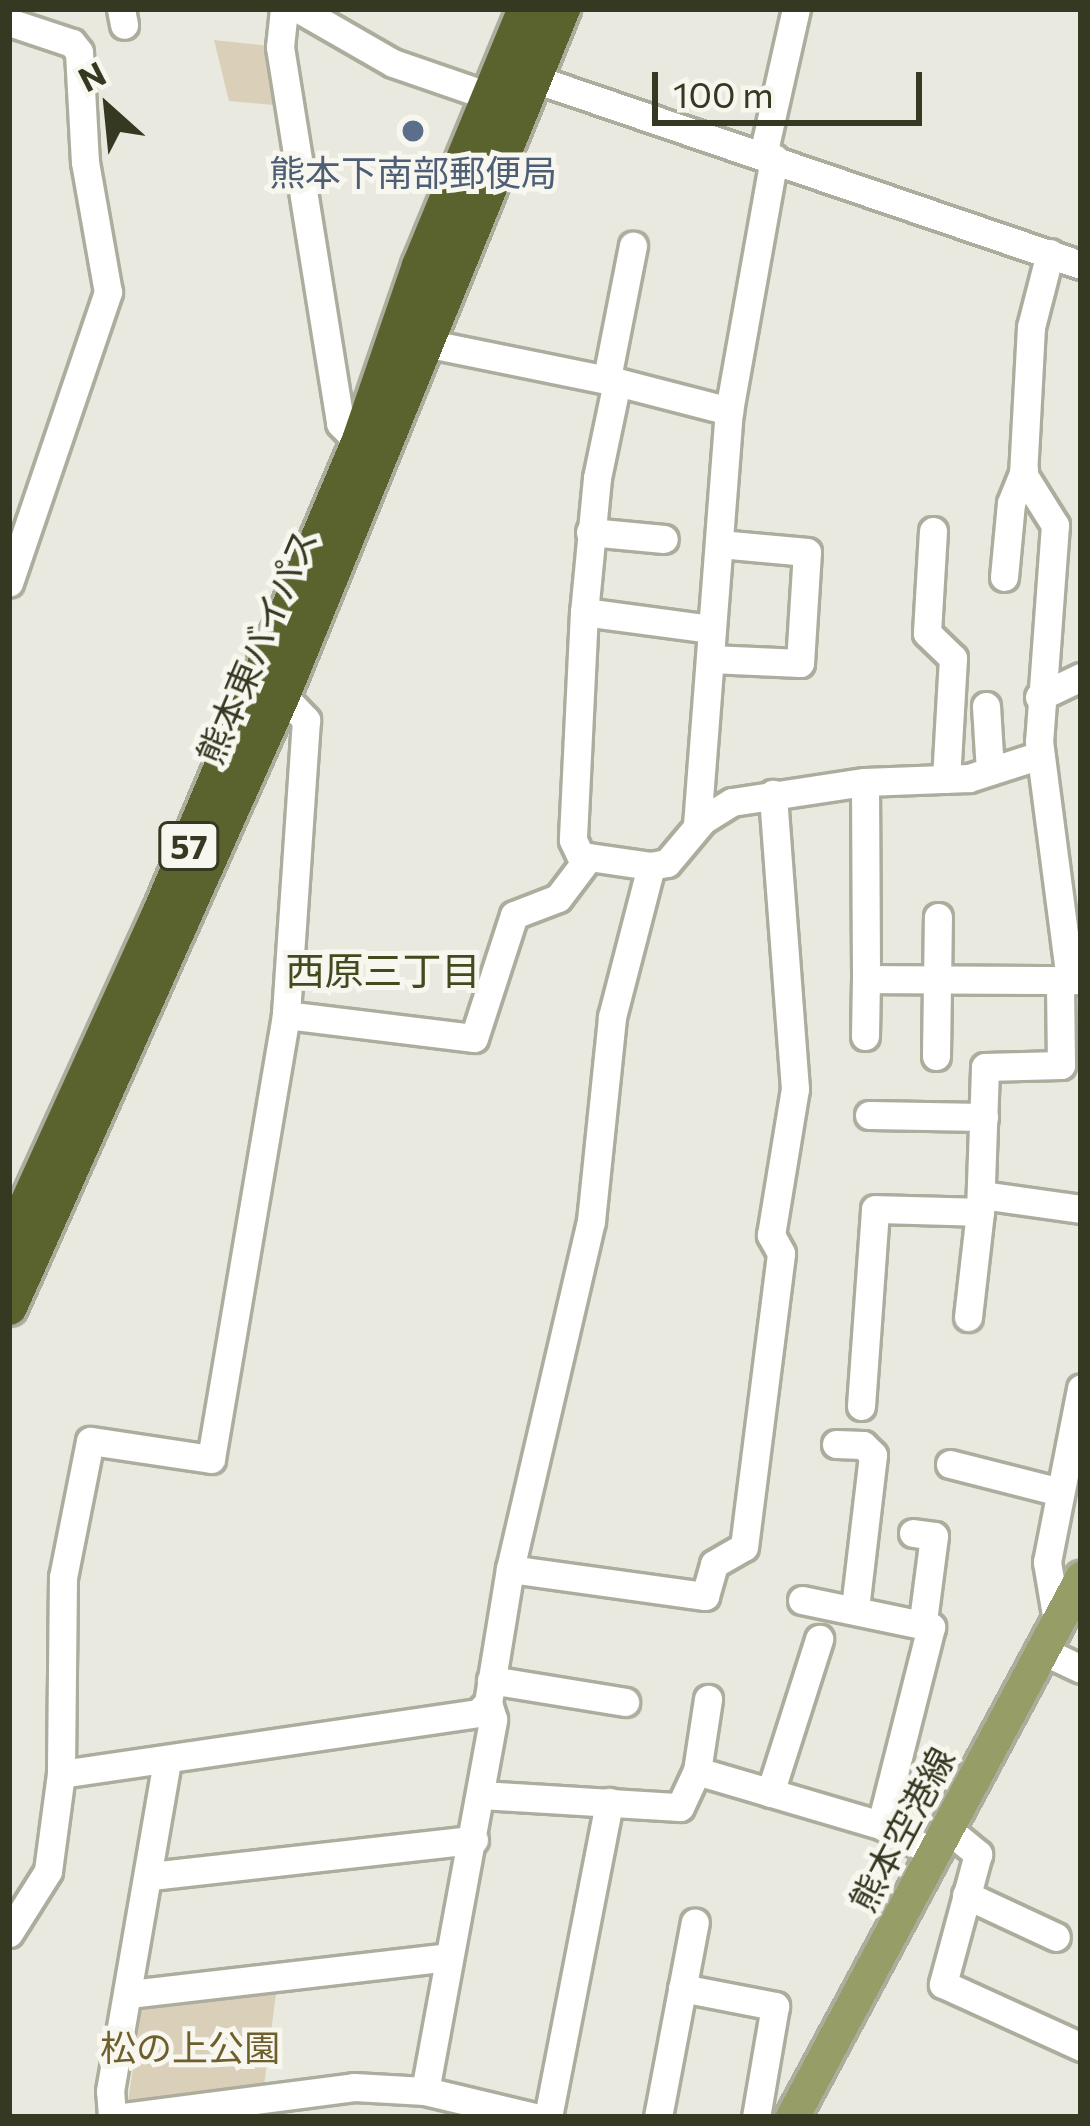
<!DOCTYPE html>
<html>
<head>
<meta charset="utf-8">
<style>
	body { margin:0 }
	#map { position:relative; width:1090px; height:2126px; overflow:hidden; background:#eae9df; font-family:Commissioner,"Noto Sans JP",sans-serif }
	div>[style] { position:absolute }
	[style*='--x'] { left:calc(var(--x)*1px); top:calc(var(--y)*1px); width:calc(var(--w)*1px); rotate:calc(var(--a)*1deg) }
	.green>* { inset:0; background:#dacfb9 }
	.roads { filter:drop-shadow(3px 0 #adad9e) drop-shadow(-3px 0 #adad9e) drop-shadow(0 3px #adad9e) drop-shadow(0 -3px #adad9e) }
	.minor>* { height:27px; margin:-13.5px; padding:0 13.5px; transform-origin:13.5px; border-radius:13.5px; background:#fff }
	.major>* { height:33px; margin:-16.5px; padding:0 16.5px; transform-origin:16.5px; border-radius:16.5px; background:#969d66 }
	.highway>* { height:36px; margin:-18px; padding:0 18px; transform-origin:18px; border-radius:18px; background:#5a632e }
	.dots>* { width:33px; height:33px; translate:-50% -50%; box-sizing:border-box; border:6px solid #f7f6ef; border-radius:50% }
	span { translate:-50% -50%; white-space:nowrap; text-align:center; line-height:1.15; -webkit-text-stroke:10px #f7f6ef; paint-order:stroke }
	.shield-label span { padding:3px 9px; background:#f7f6ef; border:3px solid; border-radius:9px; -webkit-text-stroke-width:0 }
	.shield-label { font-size:33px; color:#363921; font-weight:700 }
	.service-label { font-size:36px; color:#4e5e75 }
	.street-label { font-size:36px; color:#363921 }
	.park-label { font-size:36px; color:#6e5f2d }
	.neighbourhood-label { font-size:39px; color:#434a1e }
	.frame { position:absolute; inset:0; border:12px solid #363921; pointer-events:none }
	.north { position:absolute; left:48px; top:48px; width:120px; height:120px; -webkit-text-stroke:9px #f7f6ef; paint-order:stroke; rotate:333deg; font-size:33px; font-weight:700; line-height:48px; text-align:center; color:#363921 }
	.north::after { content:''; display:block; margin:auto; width:42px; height:54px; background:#363921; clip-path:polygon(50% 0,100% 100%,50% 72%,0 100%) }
	.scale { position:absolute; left:652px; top:72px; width:270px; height:54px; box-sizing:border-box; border:6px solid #363921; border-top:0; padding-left:15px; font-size:36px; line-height:42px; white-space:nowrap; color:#363921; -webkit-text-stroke:9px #f7f6ef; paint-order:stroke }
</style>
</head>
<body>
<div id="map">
	<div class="green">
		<div style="clip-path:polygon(214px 40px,270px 46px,284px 106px,229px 101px)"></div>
		<div style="clip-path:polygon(277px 1986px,264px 2086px,128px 2102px,142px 2006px)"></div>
	</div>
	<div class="roads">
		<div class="minor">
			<div style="--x:121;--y:9;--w:16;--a:79"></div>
			<div style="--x:284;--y:9;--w:38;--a:96"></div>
			<div style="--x:280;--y:47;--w:381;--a:80.9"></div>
			<div style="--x:340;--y:423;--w:28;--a:46"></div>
			<div style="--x:299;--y:9;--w:108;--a:29.9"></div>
			<div style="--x:393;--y:63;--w:105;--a:19"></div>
			<div style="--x:492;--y:97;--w:47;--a:-22.7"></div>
			<div style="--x:535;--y:79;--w:577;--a:18.81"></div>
			<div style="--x:9;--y:22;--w:66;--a:18.4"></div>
			<div style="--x:72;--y:43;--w:11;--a:52"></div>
			<div style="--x:79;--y:52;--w:110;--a:86.9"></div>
			<div style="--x:85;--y:162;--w:132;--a:80"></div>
			<div style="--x:108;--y:292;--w:307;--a:108.8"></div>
			<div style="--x:763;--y:155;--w:150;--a:-77.3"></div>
			<div style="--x:1050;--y:253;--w:76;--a:104.4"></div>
			<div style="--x:1031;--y:327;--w:147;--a:93.1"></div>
			<div style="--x:1023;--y:474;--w:60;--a:57.9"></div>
			<div style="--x:1055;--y:525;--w:217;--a:94.2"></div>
			<div style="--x:1039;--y:741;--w:241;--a:82.6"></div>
			<div style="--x:425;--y:343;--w:196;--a:11.5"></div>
			<div style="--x:617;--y:382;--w:98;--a:101.8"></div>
			<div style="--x:597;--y:478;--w:135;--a:95.5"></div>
			<div style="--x:584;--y:612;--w:228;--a:92.8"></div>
			<div style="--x:573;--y:840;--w:23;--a:65"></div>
			<div style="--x:607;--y:378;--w:135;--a:-78.9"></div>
			<div style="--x:617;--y:382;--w:116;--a:14.5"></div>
			<div style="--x:933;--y:531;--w:102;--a:93.4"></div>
			<div style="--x:927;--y:633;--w:36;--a:44"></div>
			<div style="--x:953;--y:658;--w:121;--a:93.3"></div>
			<div style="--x:590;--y:532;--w:74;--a:5.4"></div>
			<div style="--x:1004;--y:577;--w:74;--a:-84.6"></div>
			<div style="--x:1011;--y:503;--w:35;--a:-68"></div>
			<div style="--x:584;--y:612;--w:129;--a:7.6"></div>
			<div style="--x:710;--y:659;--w:90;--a:2.5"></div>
			<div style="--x:800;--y:663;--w:111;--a:-86.4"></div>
			<div style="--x:807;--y:552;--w:88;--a:-174.8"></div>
			<div style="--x:282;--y:695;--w:35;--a:46"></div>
			<div style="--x:306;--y:720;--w:296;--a:93.9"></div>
			<div style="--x:286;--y:1015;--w:450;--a:99.6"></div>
			<div style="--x:211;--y:1459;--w:122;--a:-171.5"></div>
			<div style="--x:90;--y:1441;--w:139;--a:101.2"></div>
			<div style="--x:63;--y:1577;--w:197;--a:90.6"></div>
			<div style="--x:61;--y:1774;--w:421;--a:-8.3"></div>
			<div style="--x:478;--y:1713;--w:14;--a:-45"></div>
			<div style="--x:1039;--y:697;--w:47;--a:-25.5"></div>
			<div style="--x:986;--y:706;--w:65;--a:86.5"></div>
			<div style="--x:865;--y:782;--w:197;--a:89.7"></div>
			<div style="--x:866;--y:979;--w:211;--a:0.3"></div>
			<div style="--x:697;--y:825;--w:415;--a:-85.6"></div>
			<div style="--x:729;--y:411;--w:257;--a:-79.9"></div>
			<div style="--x:286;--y:1015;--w:189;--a:7"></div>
			<div style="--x:474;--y:1038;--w:129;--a:-72"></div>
			<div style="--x:514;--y:915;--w:47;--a:-21.1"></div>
			<div style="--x:558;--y:898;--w:51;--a:-52.9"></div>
			<div style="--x:589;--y:857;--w:63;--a:8.3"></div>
			<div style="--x:651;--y:866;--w:16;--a:-11"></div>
			<div style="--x:667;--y:863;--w:56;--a:-50.1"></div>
			<div style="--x:703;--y:820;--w:34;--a:-32"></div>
			<div style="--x:732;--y:802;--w:134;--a:-8.6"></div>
			<div style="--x:865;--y:782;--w:104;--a:-2.2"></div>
			<div style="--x:969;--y:778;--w:75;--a:-17.9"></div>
			<div style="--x:865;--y:1036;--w:57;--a:-89"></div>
			<div style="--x:936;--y:1056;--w:139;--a:-89.2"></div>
			<div style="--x:869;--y:1115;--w:115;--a:1"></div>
			<div style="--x:982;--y:1195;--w:100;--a:8"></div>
			<div style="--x:968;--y:1317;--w:106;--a:-83.5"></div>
			<div style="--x:861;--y:1406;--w:197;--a:-85.9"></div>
			<div style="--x:875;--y:1209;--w:105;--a:1.6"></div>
			<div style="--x:980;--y:1212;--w:145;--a:-88"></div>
			<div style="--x:985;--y:1067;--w:76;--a:-1.5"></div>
			<div style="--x:1061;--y:1065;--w:86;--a:-90.7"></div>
			<div style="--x:836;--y:1444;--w:27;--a:2"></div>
			<div style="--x:863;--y:1445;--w:14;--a:45"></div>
			<div style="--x:873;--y:1455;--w:155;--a:96.7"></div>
			<div style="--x:950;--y:1464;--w:109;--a:14.3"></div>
			<div style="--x:913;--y:1533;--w:21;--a:8"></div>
			<div style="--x:934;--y:1536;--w:86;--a:97.4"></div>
			<div style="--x:510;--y:1569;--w:197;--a:7.9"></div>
			<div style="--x:705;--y:1596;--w:33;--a:-74"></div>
			<div style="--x:714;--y:1564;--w:34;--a:-30"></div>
			<div style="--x:744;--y:1547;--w:296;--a:-82.8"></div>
			<div style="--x:781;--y:1253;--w:21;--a:-119"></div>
			<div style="--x:771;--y:1235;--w:148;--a:-80.7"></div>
			<div style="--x:795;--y:1089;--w:296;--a:-94.3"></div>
			<div style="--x:802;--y:1600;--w:132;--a:11.8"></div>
			<div style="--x:931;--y:1627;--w:204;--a:104.2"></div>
			<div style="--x:1057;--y:1621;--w:60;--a:-99.6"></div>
			<div style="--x:1047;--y:1562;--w:177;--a:-78.9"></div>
			<div style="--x:1041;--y:1650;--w:44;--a:25.4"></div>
			<div style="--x:491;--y:1680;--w:136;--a:9.3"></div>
			<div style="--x:697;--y:1771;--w:73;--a:-81.3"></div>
			<div style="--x:770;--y:1793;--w:162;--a:-72.3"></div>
			<div style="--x:481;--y:1795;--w:199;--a:3.5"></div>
			<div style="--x:680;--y:1807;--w:40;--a:-65"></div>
			<div style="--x:697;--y:1771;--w:192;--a:16.4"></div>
			<div style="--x:881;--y:1825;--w:58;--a:27.9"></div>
			<div style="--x:945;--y:1827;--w:43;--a:39.3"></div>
			<div style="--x:978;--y:1854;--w:135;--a:105.1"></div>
			<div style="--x:943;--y:1984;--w:152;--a:24.5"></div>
			<div style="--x:151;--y:1876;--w:325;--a:-6.4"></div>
			<div style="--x:966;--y:1895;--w:99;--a:25"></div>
			<div style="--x:9;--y:1933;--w:73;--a:-57.8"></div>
			<div style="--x:48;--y:1871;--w:98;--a:-82.4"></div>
			<div style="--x:682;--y:1988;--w:95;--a:11"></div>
			<div style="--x:775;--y:2006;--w:113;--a:99.7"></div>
			<div style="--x:129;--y:1994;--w:321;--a:-6.6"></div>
			<div style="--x:425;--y:2091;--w:378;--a:-79.6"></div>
			<div style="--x:493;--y:1719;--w:17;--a:-107"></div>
			<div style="--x:488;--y:1703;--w:136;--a:-80.7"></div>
			<div style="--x:510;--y:1569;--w:357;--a:-76.9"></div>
			<div style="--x:591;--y:1221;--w:205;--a:-84.1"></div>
			<div style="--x:612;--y:1017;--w:156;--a:-75.5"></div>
			<div style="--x:112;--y:2117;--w:26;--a:-94"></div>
			<div style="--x:110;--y:2091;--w:336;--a:-80.2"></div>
			<div style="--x:124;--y:2117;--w:232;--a:-7.4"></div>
			<div style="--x:354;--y:2087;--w:71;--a:3.2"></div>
			<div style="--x:425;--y:2091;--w:112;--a:13.4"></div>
			<div style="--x:548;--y:2117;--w:321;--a:-79"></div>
			<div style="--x:658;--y:2117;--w:198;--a:-79.3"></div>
		</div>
		<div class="major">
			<div style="--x:792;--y:2117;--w:612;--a:-61.8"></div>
		</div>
		<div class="highway">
			<div style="--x:9;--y:1245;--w:364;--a:-65.5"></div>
			<div style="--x:160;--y:914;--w:511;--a:-67.1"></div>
			<div style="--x:359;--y:443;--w:187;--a:-71"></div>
			<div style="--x:420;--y:266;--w:278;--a:-67.6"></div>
			<div style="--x:9;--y:1307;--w:670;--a:-65.96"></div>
			<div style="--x:282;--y:695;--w:741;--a:-67.8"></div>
		</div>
	</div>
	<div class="dots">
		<div style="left:413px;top:131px;background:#5c6f8a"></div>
	</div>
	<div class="shield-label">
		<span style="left:189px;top:846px">57</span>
	</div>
	<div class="service-label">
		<span style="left:413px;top:172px">熊本下南部郵便局</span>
	</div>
	<div class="street-label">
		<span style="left:256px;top:646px;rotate:-67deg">熊本東バイパス</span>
		<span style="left:901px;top:1829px;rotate:-62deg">熊本空港線</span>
	</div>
	<div class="park-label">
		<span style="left:190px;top:2047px">松の上公園</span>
	</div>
	<div class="neighbourhood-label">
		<span style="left:383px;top:969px">西原三丁目</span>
	</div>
	<div class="frame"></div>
	<div class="north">N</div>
	<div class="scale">100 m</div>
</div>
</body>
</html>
